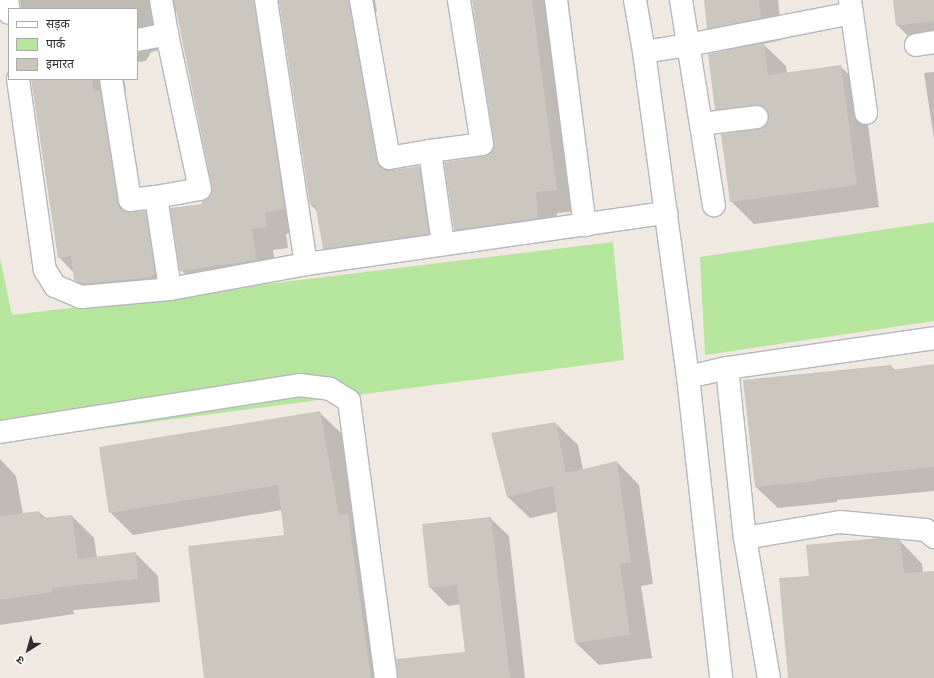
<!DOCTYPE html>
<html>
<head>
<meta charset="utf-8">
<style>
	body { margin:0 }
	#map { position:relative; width:934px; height:678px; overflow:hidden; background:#efe9e1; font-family:"Nunito Sans","Noto Sans Devanagari",sans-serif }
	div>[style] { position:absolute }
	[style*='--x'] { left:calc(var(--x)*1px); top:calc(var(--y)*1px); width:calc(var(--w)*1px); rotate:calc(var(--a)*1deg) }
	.green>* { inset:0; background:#b6e59e }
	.shadow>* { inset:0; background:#0003 }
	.building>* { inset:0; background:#cbc7bf }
	.roads { filter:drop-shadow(1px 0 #b4b7c1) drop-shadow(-1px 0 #b4b7c1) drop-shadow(0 1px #b4b7c1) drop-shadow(0 -1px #b4b7c1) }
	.street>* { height:22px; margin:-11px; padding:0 11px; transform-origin:11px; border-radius:11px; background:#fff }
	span { translate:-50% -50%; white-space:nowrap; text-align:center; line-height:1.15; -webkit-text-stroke:3.5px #fff; paint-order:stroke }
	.legend { position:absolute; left:8px; top:8px; width:130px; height:72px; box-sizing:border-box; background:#fff; border:1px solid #ababab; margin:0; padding:5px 7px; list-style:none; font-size:12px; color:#2e2e2e }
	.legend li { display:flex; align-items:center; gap:8px; height:20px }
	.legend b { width:20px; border:1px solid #ababab }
	.north { position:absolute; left:8px; top:630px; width:40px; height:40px; -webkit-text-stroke:3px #fff; paint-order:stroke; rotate:217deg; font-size:11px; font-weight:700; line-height:16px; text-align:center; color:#2e2e2e }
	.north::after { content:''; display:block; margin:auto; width:14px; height:18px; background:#2e2e2e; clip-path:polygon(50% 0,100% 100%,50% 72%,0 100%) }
</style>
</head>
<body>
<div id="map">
	<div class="green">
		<div style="clip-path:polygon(934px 222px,934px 321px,705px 355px,700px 257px)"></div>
		<div style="clip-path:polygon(613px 242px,624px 360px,0 442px,0 258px,12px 315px)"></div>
	</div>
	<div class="shadow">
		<div style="clip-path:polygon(20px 0,266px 0,306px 230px,286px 234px,288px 248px,273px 250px,278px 281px,202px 292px,181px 270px,203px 204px,213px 194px,213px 187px,177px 11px,174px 12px,174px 46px,151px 52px,146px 61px,137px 62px,137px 9px,21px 9px)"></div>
		<div style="clip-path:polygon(279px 0,375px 0,377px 11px,371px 17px,370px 24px,396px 171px,419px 167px,441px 188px,450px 255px,346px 270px,324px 248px,318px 212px,311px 205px)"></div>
		<div style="clip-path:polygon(473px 0,550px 0,578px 211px,557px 213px,559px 240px,476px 252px,455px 230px,445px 163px,484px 157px,491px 154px,494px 149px,495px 142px)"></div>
		<div style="clip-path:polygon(705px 0,778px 0,782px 40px,763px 44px,786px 66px,787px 73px,840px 66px,863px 88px,879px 207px,754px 224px,731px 201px,740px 133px,716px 109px,730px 51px,707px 28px)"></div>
		<div style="clip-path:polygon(894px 0,934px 0,934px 46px,920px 48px,897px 25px)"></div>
		<div style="clip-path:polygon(934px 72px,934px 139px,924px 73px)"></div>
		<div style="clip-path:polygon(32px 79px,124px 79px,126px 90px,121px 96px,120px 103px,137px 213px,145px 212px,167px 234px,176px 296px,97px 302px,75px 280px,74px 273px,59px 257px)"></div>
		<div style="clip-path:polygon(934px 365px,934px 491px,837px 500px,837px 502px,778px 508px,756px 487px,891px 366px,895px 370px)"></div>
		<div style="clip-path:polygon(319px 412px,342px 434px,390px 678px,205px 678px,286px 536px,282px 510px,133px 535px,110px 512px)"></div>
		<div style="clip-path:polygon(555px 423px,578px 445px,583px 470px,617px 462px,639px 485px,653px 584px,641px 586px,652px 658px,599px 665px,576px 643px,557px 512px,530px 518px,507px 496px)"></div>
		<div style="clip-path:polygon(0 459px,16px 476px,23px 514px,39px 512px,46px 518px,72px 516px,94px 538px,97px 558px,135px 553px,158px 576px,160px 602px,73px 610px,74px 614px,0 625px)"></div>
		<div style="clip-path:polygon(490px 518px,509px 536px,525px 678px,433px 678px,466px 653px,460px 604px,448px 606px,430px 587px)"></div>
		<div style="clip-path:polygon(900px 541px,922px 564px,923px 573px,934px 572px,934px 678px,789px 678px,810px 577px)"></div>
	</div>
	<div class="building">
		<div style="clip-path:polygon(174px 0,254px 0,285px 209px,265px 212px,267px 227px,252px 229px,257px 260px,180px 271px,170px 208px,202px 204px,202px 201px,208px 199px,212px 193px,212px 187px)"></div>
		<div style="clip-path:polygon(279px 0,349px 0,377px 161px,385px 171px,419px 166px,429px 234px,323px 249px,315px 204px,310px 205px)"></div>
		<div style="clip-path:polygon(472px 0,532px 0,557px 190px,536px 192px,538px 218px,454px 230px,444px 162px,484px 156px,490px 154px,493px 149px,494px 142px)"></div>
		<div style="clip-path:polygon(704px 0,759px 0,761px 18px,707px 29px)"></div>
		<div style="clip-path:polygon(893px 0,934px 0,934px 21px,896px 26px)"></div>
		<div style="clip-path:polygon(764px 43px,768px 75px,841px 65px,857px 185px,730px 202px,721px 134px,759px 129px,764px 127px,768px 122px,769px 115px,767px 110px,762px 106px,756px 105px,715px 110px,708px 54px)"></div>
		<div style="clip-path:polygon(31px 79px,92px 79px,94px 91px,100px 90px,118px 202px,120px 208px,126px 212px,146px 211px,155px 275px,152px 275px,152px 277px,83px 284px,74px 280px,71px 256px,58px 258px)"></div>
		<div style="clip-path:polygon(934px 364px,934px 467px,816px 479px,816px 481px,755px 487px,743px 380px,891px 365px,892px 370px)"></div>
		<div style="clip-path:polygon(320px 411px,339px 515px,348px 514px,371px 678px,204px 678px,188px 546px,284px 535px,278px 485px,109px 513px,99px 447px)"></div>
		<div style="clip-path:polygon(556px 422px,566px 473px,617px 461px,631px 562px,620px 564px,630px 635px,575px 643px,553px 486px,507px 497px,491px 433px)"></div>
		<div style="clip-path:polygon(39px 511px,41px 518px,72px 515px,78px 559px,136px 552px,138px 579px,51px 588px,52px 592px,0 600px,0 516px)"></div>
		<div style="clip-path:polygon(491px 517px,510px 678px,398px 678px,396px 659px,465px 652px,457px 585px,429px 588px,422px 524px)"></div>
		<div style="clip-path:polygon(880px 538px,900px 540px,904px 573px,934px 571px,934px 678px,788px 678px,779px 578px,809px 576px,806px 545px)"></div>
	</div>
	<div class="roads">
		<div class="street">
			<div style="--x:7;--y:0;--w:13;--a:81"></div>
			<div style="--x:161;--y:0;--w:35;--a:80"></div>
			<div style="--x:167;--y:34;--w:158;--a:78"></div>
			<div style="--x:200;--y:189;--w:45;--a:169.7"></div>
			<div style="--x:156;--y:197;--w:93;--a:81.3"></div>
			<div style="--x:266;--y:0;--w:267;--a:81.4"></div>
			<div style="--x:361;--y:0;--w:160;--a:80"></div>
			<div style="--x:389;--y:158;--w:42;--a:-9.7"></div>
			<div style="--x:556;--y:0;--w:227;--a:82.7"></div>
			<div style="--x:635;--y:0;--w:53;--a:80.2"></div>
			<div style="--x:644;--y:52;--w:328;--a:82.3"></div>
			<div style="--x:688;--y:377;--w:303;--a:83.7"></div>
			<div style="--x:681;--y:0;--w:208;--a:80.9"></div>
			<div style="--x:850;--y:0;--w:114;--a:81.9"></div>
			<div style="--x:137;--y:40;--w:31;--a:-11"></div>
			<div style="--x:916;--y:45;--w:18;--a:-9"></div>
			<div style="--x:644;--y:52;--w:45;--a:-9"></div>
			<div style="--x:688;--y:45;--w:167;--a:-11"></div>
			<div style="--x:18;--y:79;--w:193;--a:82"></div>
			<div style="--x:45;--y:270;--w:19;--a:58"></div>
			<div style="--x:55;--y:286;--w:28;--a:23"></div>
			<div style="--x:81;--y:297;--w:89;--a:-5.1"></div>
			<div style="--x:170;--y:289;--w:138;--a:-10.4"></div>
			<div style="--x:306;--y:264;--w:364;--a:-8.1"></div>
			<div style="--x:111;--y:79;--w:122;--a:81.1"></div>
			<div style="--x:130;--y:200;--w:26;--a:-7"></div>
			<div style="--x:701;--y:124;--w:56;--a:-7.1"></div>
			<div style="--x:443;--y:244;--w:94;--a:-98"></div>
			<div style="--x:430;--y:151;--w:52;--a:-7.7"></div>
			<div style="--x:482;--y:144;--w:146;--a:-99.1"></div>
			<div style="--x:727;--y:368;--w:171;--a:84"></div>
			<div style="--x:745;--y:538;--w:96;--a:-9.6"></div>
			<div style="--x:840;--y:522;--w:86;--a:5.3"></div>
			<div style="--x:926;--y:530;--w:11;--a:41"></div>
			<div style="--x:688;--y:377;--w:40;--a:-13"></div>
			<div style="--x:727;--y:368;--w:209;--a:-8.2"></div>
			<div style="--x:0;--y:432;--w:303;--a:-8.9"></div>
			<div style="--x:299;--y:385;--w:31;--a:7"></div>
			<div style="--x:330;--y:389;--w:22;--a:32"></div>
			<div style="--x:349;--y:401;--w:279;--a:82.4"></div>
			<div style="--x:745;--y:538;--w:142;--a:80.3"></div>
		</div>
	</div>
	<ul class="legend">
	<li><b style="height:5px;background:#fff"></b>सड़क</li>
	<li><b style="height:11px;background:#b6e59e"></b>पार्क</li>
	<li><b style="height:11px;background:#cbc7bf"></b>इमारत</li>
	</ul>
	<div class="north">उ</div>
</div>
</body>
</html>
